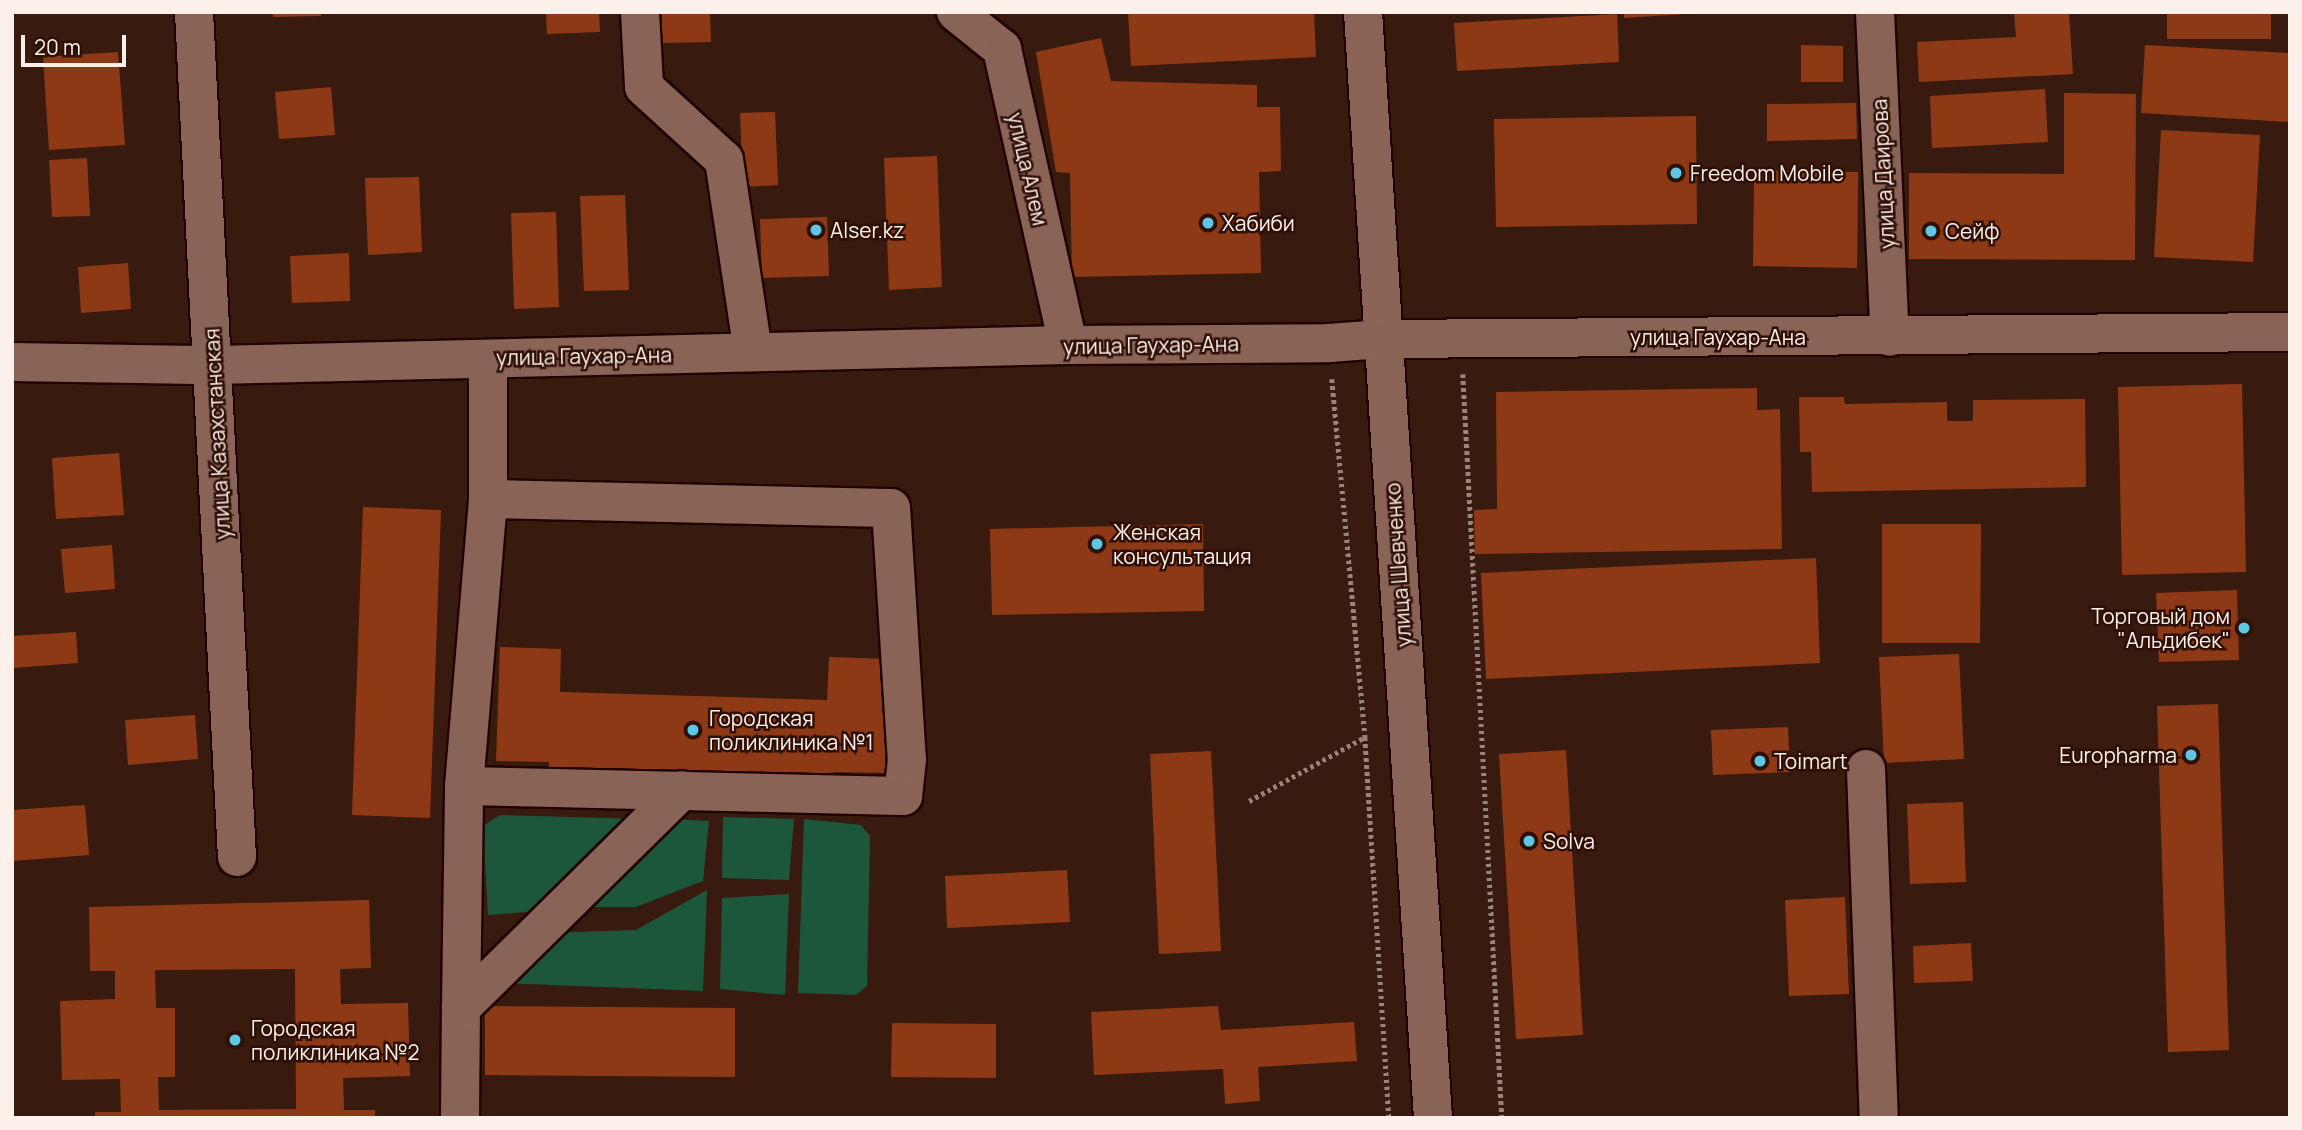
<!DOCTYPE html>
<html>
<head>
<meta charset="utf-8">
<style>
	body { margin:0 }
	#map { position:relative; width:2302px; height:1130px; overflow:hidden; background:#391a0f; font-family:Manrope,sans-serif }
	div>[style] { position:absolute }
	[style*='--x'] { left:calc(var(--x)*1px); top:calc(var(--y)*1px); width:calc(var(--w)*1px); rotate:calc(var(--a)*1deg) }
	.green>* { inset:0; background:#1c573c }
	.building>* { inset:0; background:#8e3916 }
	.path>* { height:4.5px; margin-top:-2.25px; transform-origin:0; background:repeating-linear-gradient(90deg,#99837a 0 3.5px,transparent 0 7px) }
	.roads { filter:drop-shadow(2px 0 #1f0400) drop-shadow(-2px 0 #1f0400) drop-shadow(0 2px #1f0400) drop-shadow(0 -2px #1f0400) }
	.minor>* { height:38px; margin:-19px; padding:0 19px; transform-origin:19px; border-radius:19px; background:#896456 }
	.dots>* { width:19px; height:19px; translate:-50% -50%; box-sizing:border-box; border:4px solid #2f1006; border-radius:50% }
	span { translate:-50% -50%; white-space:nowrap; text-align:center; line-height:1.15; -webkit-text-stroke:5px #2f1006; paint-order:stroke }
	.street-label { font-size:21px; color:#fdf0eb }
	.poi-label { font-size:21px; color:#fdf0eb }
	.left { translate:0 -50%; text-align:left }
	.right { translate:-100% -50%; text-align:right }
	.frame { position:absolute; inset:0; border:14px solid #fdf0eb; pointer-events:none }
	.scale { position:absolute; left:21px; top:35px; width:105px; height:32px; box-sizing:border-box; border:4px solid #fdf0eb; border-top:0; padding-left:9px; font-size:21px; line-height:24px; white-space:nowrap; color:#fdf0eb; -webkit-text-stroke:5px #2f1006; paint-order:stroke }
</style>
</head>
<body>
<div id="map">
	<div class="green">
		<div style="clip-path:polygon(500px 815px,639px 819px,538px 911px,488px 915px,483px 826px)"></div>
		<div style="clip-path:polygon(723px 817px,794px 819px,789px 880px,722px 878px)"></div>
		<div style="clip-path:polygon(669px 819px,709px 821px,703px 881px,636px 907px,582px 907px)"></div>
		<div style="clip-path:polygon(804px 819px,861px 825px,870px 836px,867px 986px,856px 995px,798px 993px)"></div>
		<div style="clip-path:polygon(707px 890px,703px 991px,502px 983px,545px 933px,636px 930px)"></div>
		<div style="clip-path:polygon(789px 894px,785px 995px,720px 989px,722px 898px)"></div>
	</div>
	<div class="building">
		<div style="clip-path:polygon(272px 12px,321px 12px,321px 16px,273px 17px)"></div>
		<div style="clip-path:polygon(546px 12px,599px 12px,600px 32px,547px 34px)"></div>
		<div style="clip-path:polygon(661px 12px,710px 12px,711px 42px,662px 43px)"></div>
		<div style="clip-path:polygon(1128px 12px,1314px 12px,1316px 57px,1131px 66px)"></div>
		<div style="clip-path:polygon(1624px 12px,1686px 12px,1686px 14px,1624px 18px)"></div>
		<div style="clip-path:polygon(2014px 12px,2069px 12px,2073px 74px,1919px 82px,1917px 42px,2016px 37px)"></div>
		<div style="clip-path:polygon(2167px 12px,2271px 12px,2271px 39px,2167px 39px)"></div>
		<div style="clip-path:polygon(1617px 14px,1619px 62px,1457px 71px,1454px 23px)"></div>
		<div style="clip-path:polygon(1101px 38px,1111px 81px,1257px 85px,1257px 107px,1280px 107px,1281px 171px,1259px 172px,1261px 273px,1072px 277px,1070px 173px,1056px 172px,1036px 52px)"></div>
		<div style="clip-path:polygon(1801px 45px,1843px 46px,1843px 82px,1801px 82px)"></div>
		<div style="clip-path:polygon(2145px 45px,2290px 53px,2290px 122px,2141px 113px)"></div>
		<div style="clip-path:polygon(118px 52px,125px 145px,49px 150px,43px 57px)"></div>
		<div style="clip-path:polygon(331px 87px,335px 135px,279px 139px,275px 92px)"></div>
		<div style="clip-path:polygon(2045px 89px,2048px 142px,1932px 148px,1930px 96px)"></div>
		<div style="clip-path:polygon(2064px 93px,2136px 94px,2135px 260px,1909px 259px,1909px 173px,2064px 174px)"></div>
		<div style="clip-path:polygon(1856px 103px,1857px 139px,1767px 141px,1767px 104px)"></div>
		<div style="clip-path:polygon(775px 112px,778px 185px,743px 187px,740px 113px)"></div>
		<div style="clip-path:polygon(1696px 116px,1697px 224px,1496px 227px,1494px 119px)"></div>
		<div style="clip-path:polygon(2161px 130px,2260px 135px,2253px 262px,2154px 257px)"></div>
		<div style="clip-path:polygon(937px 156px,942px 287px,889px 290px,884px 158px)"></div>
		<div style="clip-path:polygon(87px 158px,90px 216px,52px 217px,49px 160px)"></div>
		<div style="clip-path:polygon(1754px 170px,1858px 172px,1857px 268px,1753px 266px)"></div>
		<div style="clip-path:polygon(419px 177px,422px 252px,368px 255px,365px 178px)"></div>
		<div style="clip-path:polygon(625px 195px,629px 290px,584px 291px,580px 196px)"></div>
		<div style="clip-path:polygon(556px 212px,559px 307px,514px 309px,511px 213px)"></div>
		<div style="clip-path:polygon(827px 217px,829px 276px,762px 278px,760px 219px)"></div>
		<div style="clip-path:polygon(349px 253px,350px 301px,292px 303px,290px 256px)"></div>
		<div style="clip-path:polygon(128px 263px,131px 309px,81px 313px,78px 267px)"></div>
		<div style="clip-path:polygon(2242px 384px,2246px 572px,2122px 575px,2118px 387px)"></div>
		<div style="clip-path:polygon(1757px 388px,1757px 410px,1780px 409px,1782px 549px,1475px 554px,1474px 510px,1497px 509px,1496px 392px)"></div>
		<div style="clip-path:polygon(1799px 397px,1844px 397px,1845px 404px,1947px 402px,1947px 421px,1973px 421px,1973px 400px,2085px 399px,2086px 487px,1812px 492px,1811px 452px,1800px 452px)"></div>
		<div style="clip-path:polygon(119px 453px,124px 515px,56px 519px,52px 458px)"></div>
		<div style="clip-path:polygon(363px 507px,441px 510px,430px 818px,352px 815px)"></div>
		<div style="clip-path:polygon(1203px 524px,1204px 611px,992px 615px,990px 529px)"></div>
		<div style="clip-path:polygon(1882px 524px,1981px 524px,1980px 643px,1882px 643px)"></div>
		<div style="clip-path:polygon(112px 545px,115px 589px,65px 593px,61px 549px)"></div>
		<div style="clip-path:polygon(1816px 558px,1820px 663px,1486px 679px,1481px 573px)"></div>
		<div style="clip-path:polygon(2237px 590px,2239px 660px,2159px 662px,2156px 593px)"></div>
		<div style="clip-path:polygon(76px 632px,78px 663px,12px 668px,12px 636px)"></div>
		<div style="clip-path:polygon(500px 647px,561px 649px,560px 692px,827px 700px,829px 657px,891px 659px,888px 773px,833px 772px,832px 782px,549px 773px,549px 762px,496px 761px)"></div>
		<div style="clip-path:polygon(1959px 654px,1964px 759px,1884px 763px,1879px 657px)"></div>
		<div style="clip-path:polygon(2218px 704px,2229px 1050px,2168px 1052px,2157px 706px)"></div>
		<div style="clip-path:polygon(195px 715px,198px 759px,128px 765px,125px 720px)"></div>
		<div style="clip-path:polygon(1788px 727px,1790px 772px,1713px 775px,1711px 730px)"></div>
		<div style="clip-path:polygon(1566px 750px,1583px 1035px,1516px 1039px,1499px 754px)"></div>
		<div style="clip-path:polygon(1211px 751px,1221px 951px,1159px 954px,1150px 754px)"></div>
		<div style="clip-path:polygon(1963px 802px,1966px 882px,1910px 884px,1907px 804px)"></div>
		<div style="clip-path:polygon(85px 805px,89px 855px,13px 861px,12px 810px)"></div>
		<div style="clip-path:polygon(1067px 870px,1070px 922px,947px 928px,945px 876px)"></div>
		<div style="clip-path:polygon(1845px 897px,1849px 994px,1789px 996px,1785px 900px)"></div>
		<div style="clip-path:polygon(evenodd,369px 900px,371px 968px,340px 969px,341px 1004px,408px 1003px,410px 1076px,343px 1078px,344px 1110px,375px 1110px,375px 1118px,95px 1118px,95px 1112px,121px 1112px,120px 1079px,62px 1080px,60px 1001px,115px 999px,115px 971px,90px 971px,89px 907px,369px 900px,295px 969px,296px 1109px,159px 1110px,158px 1077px,175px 1077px,175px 1008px,156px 1008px,155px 970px,295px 969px)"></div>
		<div style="clip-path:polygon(1971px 943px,1973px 981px,1914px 983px,1913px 946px)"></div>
		<div style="clip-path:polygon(485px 1006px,735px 1008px,735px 1077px,485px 1075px)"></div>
		<div style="clip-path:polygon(1218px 1006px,1221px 1030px,1354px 1022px,1357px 1061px,1258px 1067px,1260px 1101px,1225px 1104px,1223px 1069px,1094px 1075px,1091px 1012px)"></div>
		<div style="clip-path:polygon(892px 1023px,996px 1024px,996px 1078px,891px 1077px)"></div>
	</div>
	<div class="path">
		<div style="--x:1463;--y:374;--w:745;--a:87"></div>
		<div style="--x:1332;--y:379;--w:360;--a:84.7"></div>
		<div style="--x:1365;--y:737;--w:382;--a:86.4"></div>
		<div style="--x:1249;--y:801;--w:132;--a:-28.9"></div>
	</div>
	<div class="roads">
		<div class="minor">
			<div style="--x:194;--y:12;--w:846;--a:87.09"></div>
			<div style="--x:640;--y:12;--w:75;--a:86.9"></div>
			<div style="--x:644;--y:87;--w:108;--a:42.4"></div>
			<div style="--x:724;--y:160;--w:194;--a:81.4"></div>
			<div style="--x:956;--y:12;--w:59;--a:38.8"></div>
			<div style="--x:1002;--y:49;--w:303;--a:77.4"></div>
			<div style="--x:1363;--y:12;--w:1108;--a:86.38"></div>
			<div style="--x:1875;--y:12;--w:325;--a:87.4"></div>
			<div style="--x:12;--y:362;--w:202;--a:0.9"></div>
			<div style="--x:214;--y:365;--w:854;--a:-1.34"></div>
			<div style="--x:1068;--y:345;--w:261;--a:-0.4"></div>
			<div style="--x:1329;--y:343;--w:54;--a:-4.2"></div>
			<div style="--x:1383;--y:339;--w:907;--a:-0.44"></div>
			<div style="--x:488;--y:499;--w:403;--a:1.3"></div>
			<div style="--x:891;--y:508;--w:252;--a:86.4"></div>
			<div style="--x:907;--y:759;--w:37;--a:96"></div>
			<div style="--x:903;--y:796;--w:439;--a:-178.7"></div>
			<div style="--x:464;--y:786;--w:288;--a:-85.2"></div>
			<div style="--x:488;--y:499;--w:140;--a:-90"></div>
			<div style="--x:1866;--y:769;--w:349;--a:87.9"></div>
			<div style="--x:461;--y:1008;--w:222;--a:-89.2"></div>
			<div style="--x:460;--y:1118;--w:110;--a:-89.5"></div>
			<div style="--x:461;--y:1008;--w:310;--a:-44.6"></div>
		</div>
	</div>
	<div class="dots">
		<div style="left:1676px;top:173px;background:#5cc7e7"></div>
		<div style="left:1208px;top:223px;background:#5cc7e7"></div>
		<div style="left:816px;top:230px;background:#5cc7e7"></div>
		<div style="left:1931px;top:231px;background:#5cc7e7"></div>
		<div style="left:1097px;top:544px;background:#5cc7e7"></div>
		<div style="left:2244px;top:628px;background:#5cc7e7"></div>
		<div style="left:693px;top:730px;background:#5cc7e7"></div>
		<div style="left:2191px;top:755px;background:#5cc7e7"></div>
		<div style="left:1760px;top:761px;background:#5cc7e7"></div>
		<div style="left:1529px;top:841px;background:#5cc7e7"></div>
		<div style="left:235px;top:1040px;background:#5cc7e7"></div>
	</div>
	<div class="street-label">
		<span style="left:1028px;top:169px;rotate:77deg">улица Алем</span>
		<span style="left:1883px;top:174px;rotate:-93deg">улица Даирова</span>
		<span style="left:1718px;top:337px">улица Гаухар-Ана</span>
		<span style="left:1151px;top:345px;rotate:-1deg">улица Гаухар-Ана</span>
		<span style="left:584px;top:356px;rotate:-1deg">улица Гаухар-Ана</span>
		<span style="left:217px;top:434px;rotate:-93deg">улица Казахстанская</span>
		<span style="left:1398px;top:565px;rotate:-94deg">улица Шевченко</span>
	</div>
	<div class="poi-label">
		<span class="left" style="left:1690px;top:173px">Freedom Mobile</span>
		<span class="left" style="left:1222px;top:223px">Хабиби</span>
		<span class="left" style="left:830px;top:230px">Alser.kz</span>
		<span class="left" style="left:1945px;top:231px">Сейф</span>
		<span class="left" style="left:1113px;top:544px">Женская<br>консультация</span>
		<span class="right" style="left:2230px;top:628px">Торговый дом<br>"Альдибек"</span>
		<span class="left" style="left:709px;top:730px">Городская<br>поликлиника №1</span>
		<span class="right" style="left:2177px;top:755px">Europharma</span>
		<span class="left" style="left:1774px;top:761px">Toimart</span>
		<span class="left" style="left:1543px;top:841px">Solva</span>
		<span class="left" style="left:251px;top:1040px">Городская<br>поликлиника №2</span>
	</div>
	<div class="frame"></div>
	<div class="scale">20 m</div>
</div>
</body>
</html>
